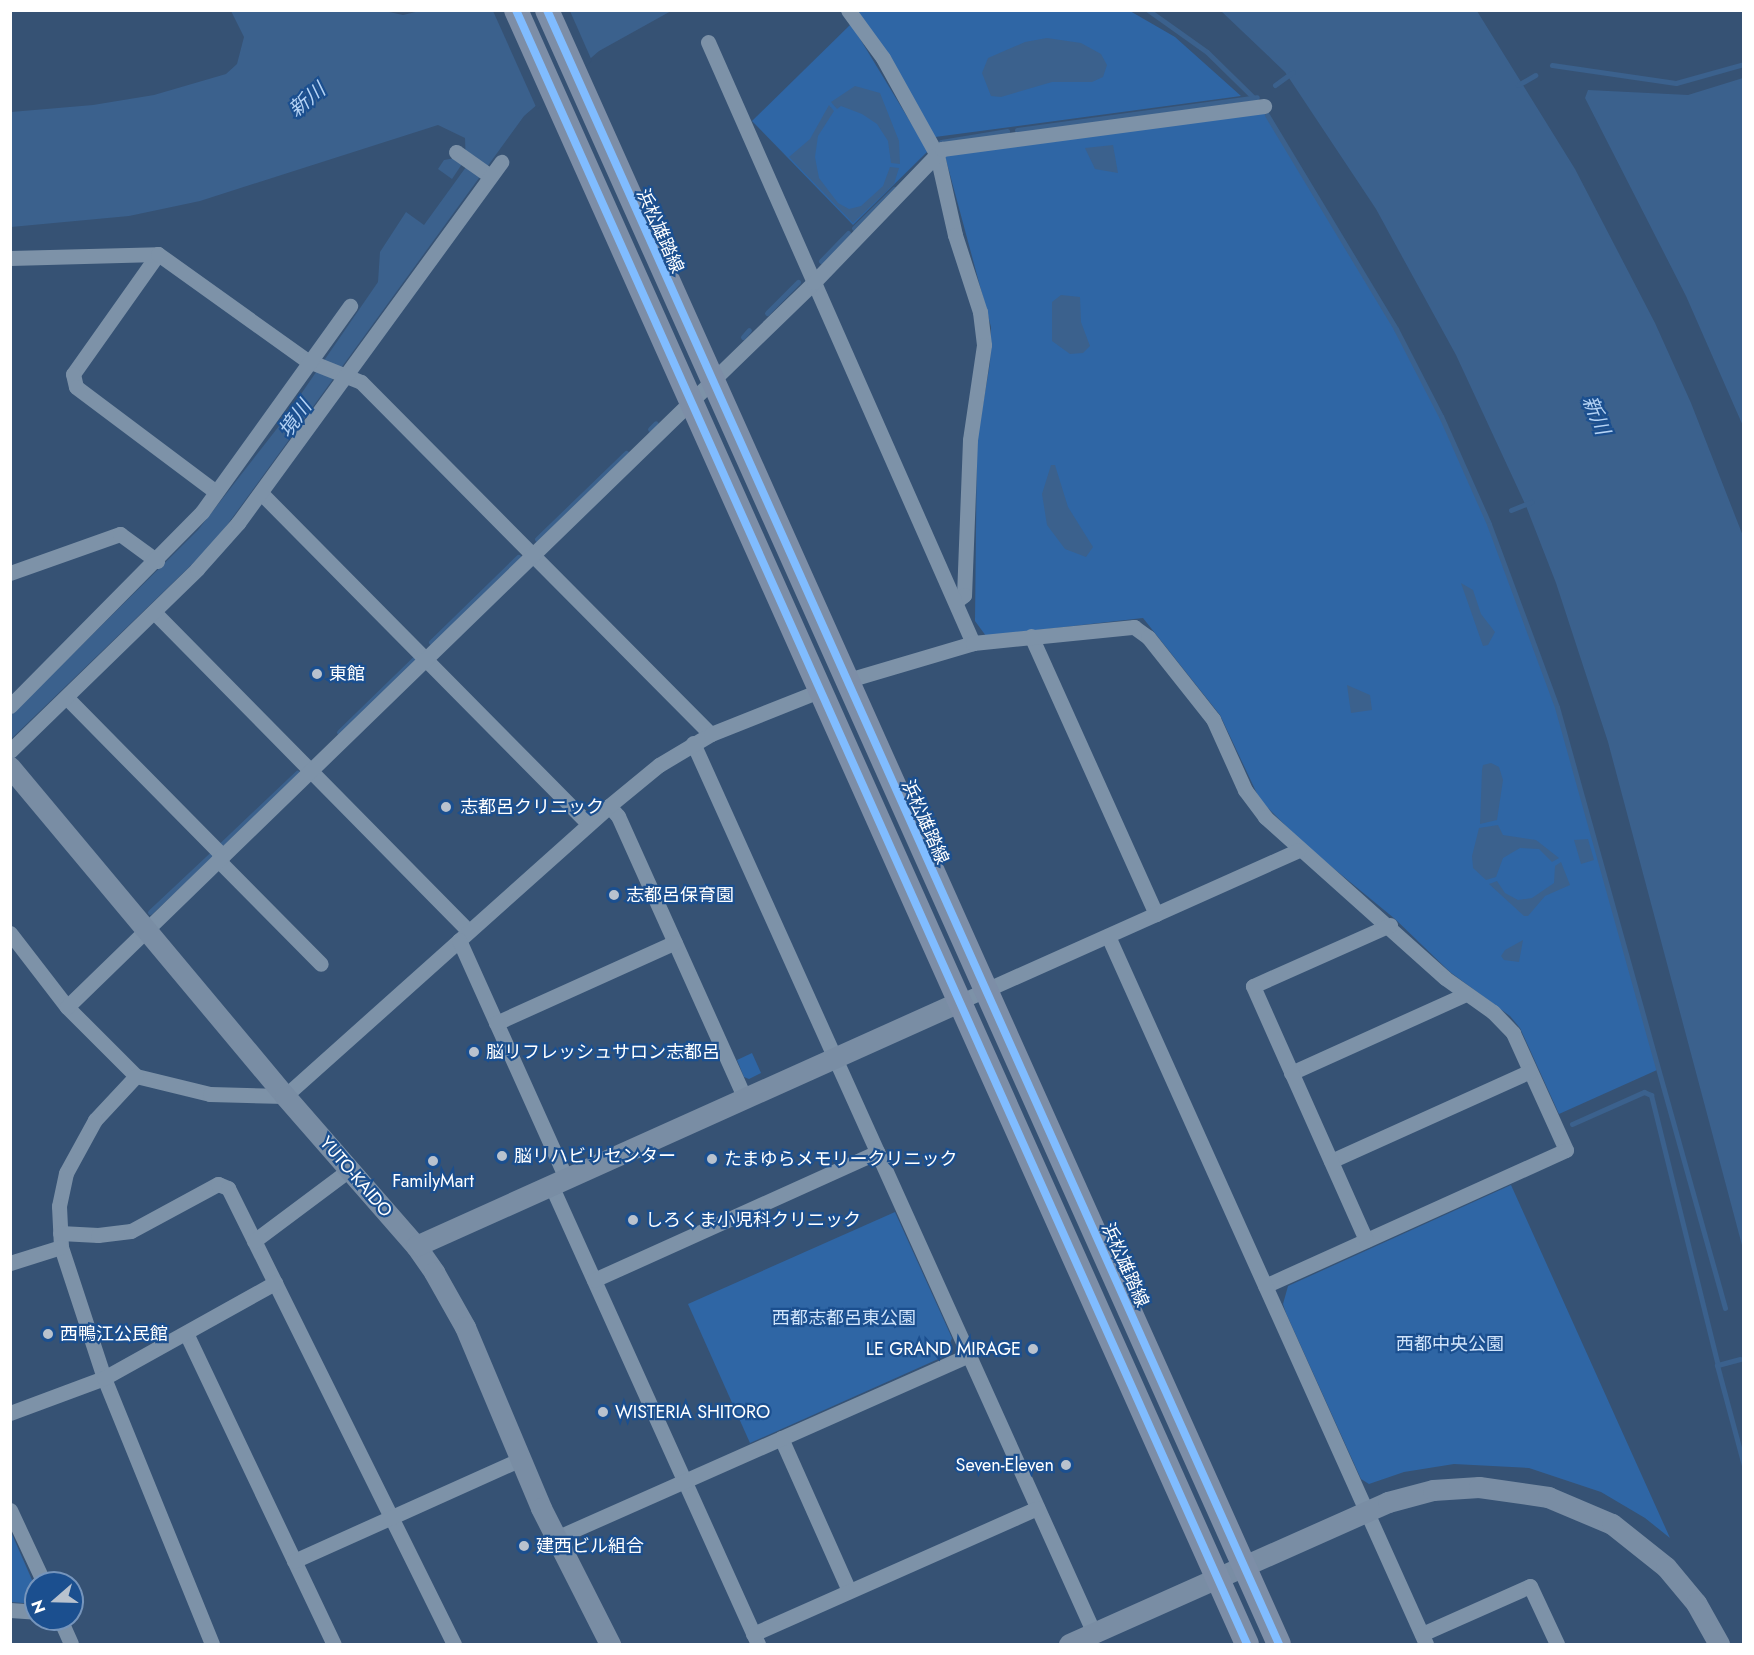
<!DOCTYPE html>
<html>
<head>
<meta charset="utf-8">
<style>
	body { margin:0 }
	#map { position:relative; width:1754px; height:1655px; overflow:hidden; background:#365274; font-family:Jost,"Noto Sans JP",sans-serif }
	div>[style] { position:absolute }
	[style*='--x'] { left:calc(var(--x)*1px); top:calc(var(--y)*1px); width:calc(var(--w)*1px); rotate:calc(var(--a)*1deg) }
	.green>* { inset:0; background:#2f66a5 }
	.water>* { inset:0; background:#3b618d }
	.pier>* { inset:0; background:#365274 }
	.stream>* { height:5px; margin:-2.5px; padding:0 2.5px; transform-origin:2.5px; border-radius:2.5px; background:#3b618d }
	.street>* { height:15px; margin:-7.5px; padding:0 7.5px; transform-origin:7.5px; border-radius:7.5px; background:#7d92a8 }
	.secondary>* { height:21px; margin:-10.5px; padding:0 10.5px; transform-origin:10.5px; border-radius:10.5px; background:#798da4 }
	.primary>* { height:24px; margin:-12px; padding:0 12px; transform-origin:12px; border-radius:12px; background:#7d8ea7 }
	.cycleway>* { height:8px; margin:-4px; padding:0 4px; transform-origin:4px; border-radius:4px; background:#80bcff }
	.dots>* { width:16px; height:16px; translate:-50% -50%; box-sizing:border-box; border:3px solid #1b4f8f; border-radius:50% }
	span { translate:-50% -50%; white-space:nowrap; text-align:center; line-height:1.15; -webkit-text-stroke:4.5px #1b4f8f; paint-order:stroke }
	.street-label { font-size:18px; color:#fff }
	.poi-label { font-size:18px; color:#fff }
	.left { translate:0 -50%; text-align:left }
	.right { translate:-100% -50%; text-align:right }
	.park-label { font-size:18px; color:#cfe3fa }
	.water-label { font-size:20px; color:#b5d3f5; font-style:italic }
	.frame { position:absolute; inset:0; border:12px solid #fff; pointer-events:none }
	.north { position:absolute; left:24px; top:1571px; width:60px; height:60px; box-sizing:border-box; background:#1b4f8f; border:2px solid #7695bc; border-radius:50%; rotate:250deg; font-size:16px; font-weight:700; line-height:24px; text-align:center; color:#fff }
	.north::after { content:''; display:block; margin:auto; width:21px; height:27px; background:#b9c2ce; clip-path:polygon(50% 0,100% 100%,50% 72%,0 100%) }
</style>
</head>
<body>
<div id="map">
	<div class="green">
		<div style="clip-path:polygon(857px 11px,1130px 11px,1175px 37px,1241px 96px,935px 137px,888px 54px)"></div>
		<div style="clip-path:polygon(851px 24px,928px 151px,853px 225px,752px 121px)"></div>
		<div style="clip-path:polygon(1264px 113px,1395px 330px,1440px 417px,1488px 524px,1556px 708px,1657px 1070px,1559px 1114px,1520px 1028px,1510px 1016px,1450px 972px,1395px 919px,1304px 844px,1260px 800px,1220px 715px,1143px 618px,986px 636px,975px 621px,977px 440px,990px 363px,991px 327px,945px 156px)"></div>
		<div style="clip-path:polygon(752px 1053px,761px 1073px,749px 1079px,744px 1077px,737px 1060px)"></div>
		<div style="clip-path:polygon(1511px 1185px,1670px 1538px,1645px 1518px,1601px 1492px,1529px 1468px,1454px 1464px,1404px 1472px,1369px 1484px,1361px 1479px,1286px 1313px,1283px 1304px,1288px 1286px)"></div>
		<div style="clip-path:polygon(895px 1212px,952px 1338px,945px 1356px,750px 1443px,688px 1304px)"></div>
		<div style="clip-path:polygon(11px 1532px,36px 1589px,35px 1604px,11px 1602px)"></div>
	</div>
	<div class="water">
		<div style="clip-path:polygon(380px 10px,403px 15px,424px 10px,671px 11px,599px 51px,524px 116px,214px 543px,11px 739px,11px 715px,198px 530px,279px 426px,378px 282px,380px 252px,406px 212px,424px 225px,466px 167px,465px 138px,438px 125px,200px 201px,129px 216px,11px 227px,11px 112px,93px 105px,154px 95px,226px 74px,237px 64px,244px 37px,231px 11px)"></div>
		<div style="clip-path:polygon(1221px 11px,1477px 11px,1575px 169px,1655px 323px,1691px 403px,1743px 536px,1743px 1249px,1608px 742px,1556px 583px,1526px 506px,1456px 355px,1376px 209px,1285px 72px)"></div>
		<div style="clip-path:polygon(1047px 38px,1081px 43px,1101px 54px,1107px 65px,1103px 77px,1092px 82px,1052px 82px,1001px 97px,991px 96px,982px 73px,988px 58px,1025px 42px)"></div>
		<div style="clip-path:polygon(1743px 78px,1744px 78px,1743px 426px,1686px 296px,1585px 98px,1588px 90px,1688px 95px)"></div>
		<div style="clip-path:polygon(855px 86px,880px 93px,899px 141px,900px 164px,891px 163px,888px 141px,877px 124px,862px 114px,841px 106px,837px 109px,831px 102px)"></div>
		<div style="clip-path:polygon(829px 105px,834px 111px,818px 136px,815px 157px,819px 178px,838px 203px,849px 209px,861px 206px,883px 186px,890px 167px,899px 168px,894px 184px,853px 223px,789px 157px,810px 139px)"></div>
		<div style="clip-path:polygon(1113px 145px,1118px 173px,1095px 169px,1085px 148px)"></div>
		<div style="clip-path:polygon(455px 158px,462px 164px,452px 179px,438px 169px,444px 160px)"></div>
		<div style="clip-path:polygon(1061px 295px,1080px 297px,1081px 322px,1090px 346px,1083px 353px,1070px 354px,1052px 341px,1052px 302px)"></div>
		<div style="clip-path:polygon(1051px 465px,1055px 465px,1068px 507px,1093px 547px,1086px 557px,1065px 549px,1047px 525px,1042px 494px)"></div>
		<div style="clip-path:polygon(1461px 583px,1473px 590px,1481px 614px,1495px 632px,1488px 645px,1483px 646px)"></div>
		<div style="clip-path:polygon(1347px 685px,1370px 695px,1372px 710px,1351px 713px)"></div>
		<div style="clip-path:polygon(1491px 763px,1499px 767px,1503px 780px,1497px 820px,1480px 824px,1482px 770px,1483px 765px)"></div>
		<div style="clip-path:polygon(1498px 825px,1503px 835px,1536px 840px,1559px 858px,1552px 862px,1539px 849px,1520px 848px,1503px 858px,1496px 877px,1486px 880px,1473px 868px,1472px 856px,1479px 828px)"></div>
		<div style="clip-path:polygon(1588px 839px,1594px 860px,1581px 864px,1574px 840px)"></div>
		<div style="clip-path:polygon(1561px 862px,1570px 885px,1545px 896px,1528px 916px,1524px 916px,1489px 884px,1497px 881px,1505px 893px,1518px 900px,1532px 898px,1554px 883px,1555px 866px)"></div>
		<div style="clip-path:polygon(1523px 940px,1519px 962px,1504px 960px,1501px 956px,1505px 950px)"></div>
	</div>
	<div class="pier">
		<div style="clip-path:polygon(493px 11px,570px 11px,592px 61px,537px 109px)"></div>
	</div>
	<div class="stream">
		<div style="--x:1148;--y:10;--w:72;--a:35.4"></div>
		<div style="--x:1207;--y:52;--w:66;--a:44.4"></div>
		<div style="--x:1552;--y:65;--w:125;--a:8.3"></div>
		<div style="--x:1676;--y:83;--w:71;--a:-15.6"></div>
		<div style="--x:1275;--y:85;--w:22;--a:-36"></div>
		<div style="--x:1518;--y:85;--w:20;--a:-30"></div>
		<div style="--x:1267;--y:115;--w:250;--a:58.9"></div>
		<div style="--x:1396;--y:329;--w:98;--a:62.7"></div>
		<div style="--x:1441;--y:416;--w:118;--a:66"></div>
		<div style="--x:1489;--y:524;--w:195;--a:69.6"></div>
		<div style="--x:1557;--y:707;--w:624;--a:74.38"></div>
		<div style="--x:1017;--y:130;--w:242;--a:-7.8"></div>
		<div style="--x:941;--y:142;--w:67;--a:-9.5"></div>
		<div style="--x:854;--y:228;--w:56;--a:-44.3"></div>
		<div style="--x:821;--y:261;--w:39;--a:-46"></div>
		<div style="--x:767;--y:313;--w:44;--a:-45"></div>
		<div style="--x:743;--y:337;--w:9;--a:-49"></div>
		<div style="--x:650;--y:429;--w:8;--a:-45"></div>
		<div style="--x:1511;--y:510;--w:22;--a:-22"></div>
		<div style="--x:537;--y:539;--w:124;--a:-44"></div>
		<div style="--x:431;--y:642;--w:122;--a:-44.3"></div>
		<div style="--x:339;--y:732;--w:105;--a:-44.2"></div>
		<div style="--x:221;--y:845;--w:105;--a:-43.5"></div>
		<div style="--x:150;--y:912;--w:88;--a:-43.2"></div>
		<div style="--x:1572;--y:1124;--w:79;--a:-24"></div>
		<div style="--x:1644;--y:1092;--w:8;--a:23"></div>
		<div style="--x:1651;--y:1095;--w:278;--a:76.1"></div>
		<div style="--x:1740;--y:1359;--w:24;--a:165"></div>
		<div style="--x:1717;--y:1365;--w:105;--a:75"></div>
	</div>
	<div class="street">
		<div style="--x:848;--y:10;--w:59;--a:53.9"></div>
		<div style="--x:883;--y:58;--w:111;--a:60.9"></div>
		<div style="--x:937;--y:155;--w:82;--a:77.3"></div>
		<div style="--x:955;--y:235;--w:81;--a:72"></div>
		<div style="--x:980;--y:312;--w:33;--a:83"></div>
		<div style="--x:984;--y:345;--w:96;--a:98.4"></div>
		<div style="--x:970;--y:440;--w:155;--a:92.2"></div>
		<div style="--x:964;--y:595;--w:11;--a:142"></div>
		<div style="--x:708;--y:42;--w:657;--a:66.21"></div>
		<div style="--x:456;--y:152;--w:42;--a:35.2"></div>
		<div style="--x:158;--y:254;--w:147;--a:125.3"></div>
		<div style="--x:73;--y:374;--w:13;--a:77"></div>
		<div style="--x:76;--y:387;--w:175;--a:36.9"></div>
		<div style="--x:10;--y:258;--w:148;--a:-1.5"></div>
		<div style="--x:158;--y:254;--w:182;--a:35.6"></div>
		<div style="--x:306;--y:360;--w:59;--a:21.8"></div>
		<div style="--x:361;--y:382;--w:496;--a:45.2"></div>
		<div style="--x:261;--y:493;--w:465;--a:45.3"></div>
		<div style="--x:10;--y:573;--w:117;--a:-19.5"></div>
		<div style="--x:120;--y:534;--w:46;--a:36.1"></div>
		<div style="--x:154;--y:612;--w:448;--a:45.4"></div>
		<div style="--x:1031;--y:636;--w:305;--a:65.8"></div>
		<div style="--x:845;--y:681;--w:134;--a:-16.5"></div>
		<div style="--x:973;--y:643;--w:162;--a:-5.7"></div>
		<div style="--x:1134;--y:627;--w:17;--a:36"></div>
		<div style="--x:1148;--y:637;--w:105;--a:51.6"></div>
		<div style="--x:1213;--y:719;--w:78;--a:65.7"></div>
		<div style="--x:1245;--y:790;--w:34;--a:53"></div>
		<div style="--x:1265;--y:817;--w:241;--a:41.8"></div>
		<div style="--x:1445;--y:978;--w:59;--a:35.3"></div>
		<div style="--x:1493;--y:1012;--w:29;--a:46"></div>
		<div style="--x:1513;--y:1033;--w:128;--a:65.6"></div>
		<div style="--x:1566;--y:1150;--w:330;--a:155.7"></div>
		<div style="--x:67;--y:698;--w:222;--a:45.4"></div>
		<div style="--x:10;--y:706;--w:273;--a:-45.3"></div>
		<div style="--x:202;--y:512;--w:254;--a:-54.3"></div>
		<div style="--x:693;--y:743;--w:976;--a:65.75"></div>
		<div style="--x:10;--y:751;--w:261;--a:-44.2"></div>
		<div style="--x:197;--y:569;--w:62;--a:-48.3"></div>
		<div style="--x:238;--y:523;--w:447;--a:-53.9"></div>
		<div style="--x:609;--y:806;--w:13;--a:48"></div>
		<div style="--x:618;--y:816;--w:309;--a:65.8"></div>
		<div style="--x:218;--y:860;--w:146;--a:45.3"></div>
		<div style="--x:10;--y:933;--w:93;--a:52.4"></div>
		<div style="--x:67;--y:1007;--w:98;--a:45"></div>
		<div style="--x:136;--y:1076;--w:76;--a:13.7"></div>
		<div style="--x:210;--y:1094;--w:75;--a:1.5"></div>
		<div style="--x:285;--y:1096;--w:435;--a:-41.8"></div>
		<div style="--x:609;--y:806;--w:65;--a:-39.4"></div>
		<div style="--x:659;--y:765;--w:61;--a:-30.8"></div>
		<div style="--x:711;--y:734;--w:116;--a:-21.7"></div>
		<div style="--x:1108;--y:936;--w:776;--a:65.81"></div>
		<div style="--x:459;--y:940;--w:261;--a:65.8"></div>
		<div style="--x:959;--y:1002;--w:372;--a:-24.1"></div>
		<div style="--x:67;--y:1007;--w:1041;--a:-44.14"></div>
		<div style="--x:814;--y:282;--w:185;--a:-46.1"></div>
		<div style="--x:942;--y:149;--w:325;--a:-7.6"></div>
		<div style="--x:496;--y:1023;--w:196;--a:-24.3"></div>
		<div style="--x:1291;--y:1073;--w:192;--a:-24.3"></div>
		<div style="--x:136;--y:1076;--w:60;--a:133"></div>
		<div style="--x:95;--y:1120;--w:60;--a:118.7"></div>
		<div style="--x:66;--y:1173;--w:34;--a:102"></div>
		<div style="--x:59;--y:1206;--w:41;--a:87.2"></div>
		<div style="--x:61;--y:1247;--w:138;--a:71.8"></div>
		<div style="--x:104;--y:1378;--w:287;--a:67.9"></div>
		<div style="--x:1331;--y:1161;--w:218;--a:-24.3"></div>
		<div style="--x:551;--y:1185;--w:504;--a:65.73"></div>
		<div style="--x:60;--y:1233;--w:38;--a:3"></div>
		<div style="--x:98;--y:1235;--w:33;--a:-7"></div>
		<div style="--x:131;--y:1231;--w:99;--a:-28.4"></div>
		<div style="--x:218;--y:1184;--w:11;--a:22"></div>
		<div style="--x:228;--y:1188;--w:509;--a:63.64"></div>
		<div style="--x:1366;--y:1240;--w:278;--a:-114"></div>
		<div style="--x:1253;--y:986;--w:150;--a:-24"></div>
		<div style="--x:254;--y:1241;--w:119;--a:-36.8"></div>
		<div style="--x:10;--y:1263;--w:53;--a:-17.4"></div>
		<div style="--x:594;--y:1280;--w:311;--a:-24.3"></div>
		<div style="--x:186;--y:1333;--w:344;--a:64.6"></div>
		<div style="--x:10;--y:1413;--w:100;--a:-20.4"></div>
		<div style="--x:104;--y:1378;--w:196;--a:-29.1"></div>
		<div style="--x:781;--y:1438;--w:167;--a:66"></div>
		<div style="--x:10;--y:1510;--w:81;--a:65"></div>
		<div style="--x:556;--y:1538;--w:452;--a:-23.9"></div>
		<div style="--x:294;--y:1561;--w:249;--a:-24.2"></div>
		<div style="--x:10;--y:1610;--w:26;--a:4"></div>
		<div style="--x:60;--y:1619;--w:27;--a:66"></div>
		<div style="--x:753;--y:1634;--w:311;--a:-23.9"></div>
		<div style="--x:1422;--y:1634;--w:118;--a:-24"></div>
		<div style="--x:1530;--y:1586;--w:64;--a:65"></div>
	</div>
	<div class="secondary">
		<div style="--x:10;--y:767;--w:429;--a:50.1"></div>
		<div style="--x:285;--y:1096;--w:199;--a:48.9"></div>
		<div style="--x:416;--y:1246;--w:32;--a:55"></div>
		<div style="--x:434;--y:1272;--w:63;--a:60.6"></div>
		<div style="--x:465;--y:1327;--w:196;--a:67.2"></div>
		<div style="--x:541;--y:1508;--w:153;--a:63.1"></div>
		<div style="--x:416;--y:1246;--w:595;--a:-24.2"></div>
		<div style="--x:1069;--y:1644;--w:349;--a:-24"></div>
		<div style="--x:1388;--y:1502;--w:47;--a:-14.9"></div>
		<div style="--x:1433;--y:1490;--w:46;--a:-3.7"></div>
		<div style="--x:1479;--y:1487;--w:70;--a:8.2"></div>
		<div style="--x:1548;--y:1497;--w:69;--a:22.9"></div>
		<div style="--x:1612;--y:1524;--w:69;--a:38.5"></div>
		<div style="--x:1666;--y:1567;--w:47;--a:50.2"></div>
		<div style="--x:1696;--y:1603;--w:47;--a:60.7"></div>
	</div>
	<div class="primary">
		<div style="--x:516;--y:10;--w:1790;--a:65.9"></div>
		<div style="--x:547;--y:10;--w:1790;--a:65.87"></div>
	</div>
	<div class="cycleway">
		<div style="--x:516;--y:10;--w:1790;--a:65.9"></div>
		<div style="--x:547;--y:10;--w:1790;--a:65.87"></div>
	</div>
	<div class="dots">
		<div style="left:317px;top:674px;background:#b9c2ce"></div>
		<div style="left:446px;top:807px;background:#b9c2ce"></div>
		<div style="left:614px;top:895px;background:#b9c2ce"></div>
		<div style="left:474px;top:1052px;background:#b9c2ce"></div>
		<div style="left:502px;top:1156px;background:#b9c2ce"></div>
		<div style="left:712px;top:1159px;background:#b9c2ce"></div>
		<div style="left:433px;top:1161px;background:#b9c2ce"></div>
		<div style="left:633px;top:1220px;background:#b9c2ce"></div>
		<div style="left:48px;top:1334px;background:#b9c2ce"></div>
		<div style="left:1033px;top:1349px;background:#b9c2ce"></div>
		<div style="left:603px;top:1412px;background:#b9c2ce"></div>
		<div style="left:1066px;top:1465px;background:#b9c2ce"></div>
		<div style="left:524px;top:1546px;background:#b9c2ce"></div>
	</div>
	<div class="street-label">
		<span style="left:660px;top:231px;rotate:66deg">浜松雄踏線</span>
		<span style="left:925px;top:822px;rotate:66deg">浜松雄踏線</span>
		<span style="left:356px;top:1177px;rotate:49deg">YUTO-KAIDO</span>
		<span style="left:1125px;top:1265px;rotate:66deg">浜松雄踏線</span>
	</div>
	<div class="poi-label">
		<span class="left" style="left:329px;top:674px">東館</span>
		<span class="left" style="left:460px;top:807px">志都呂クリニック</span>
		<span class="left" style="left:626px;top:895px">志都呂保育園</span>
		<span class="left" style="left:486px;top:1052px">脳リフレッシュサロン志都呂</span>
		<span class="left" style="left:514px;top:1156px">脳リハビリセンター</span>
		<span class="left" style="left:724px;top:1159px">たまゆらメモリークリニック</span>
		<span style="left:433px;top:1181px">FamilyMart</span>
		<span class="left" style="left:645px;top:1220px">しろくま小児科クリニック</span>
		<span class="left" style="left:60px;top:1334px">西鴨江公民館</span>
		<span class="right" style="left:1021px;top:1349px">LE GRAND MIRAGE</span>
		<span class="left" style="left:615px;top:1412px">WISTERIA SHITORO</span>
		<span class="right" style="left:1054px;top:1465px">Seven-Eleven</span>
		<span class="left" style="left:536px;top:1546px">建西ビル組合</span>
	</div>
	<div class="park-label">
		<span style="left:844px;top:1318px">西都志都呂東公園</span>
		<span style="left:1450px;top:1344px">西都中央公園</span>
	</div>
	<div class="water-label">
		<span style="left:307px;top:100px;rotate:-40deg">新川</span>
		<span style="left:1596px;top:415px;rotate:68deg">新川</span>
		<span style="left:295px;top:419px;rotate:-54deg">境川</span>
	</div>
	<div class="frame"></div>
	<div class="north">N</div>
</div>
</body>
</html>
